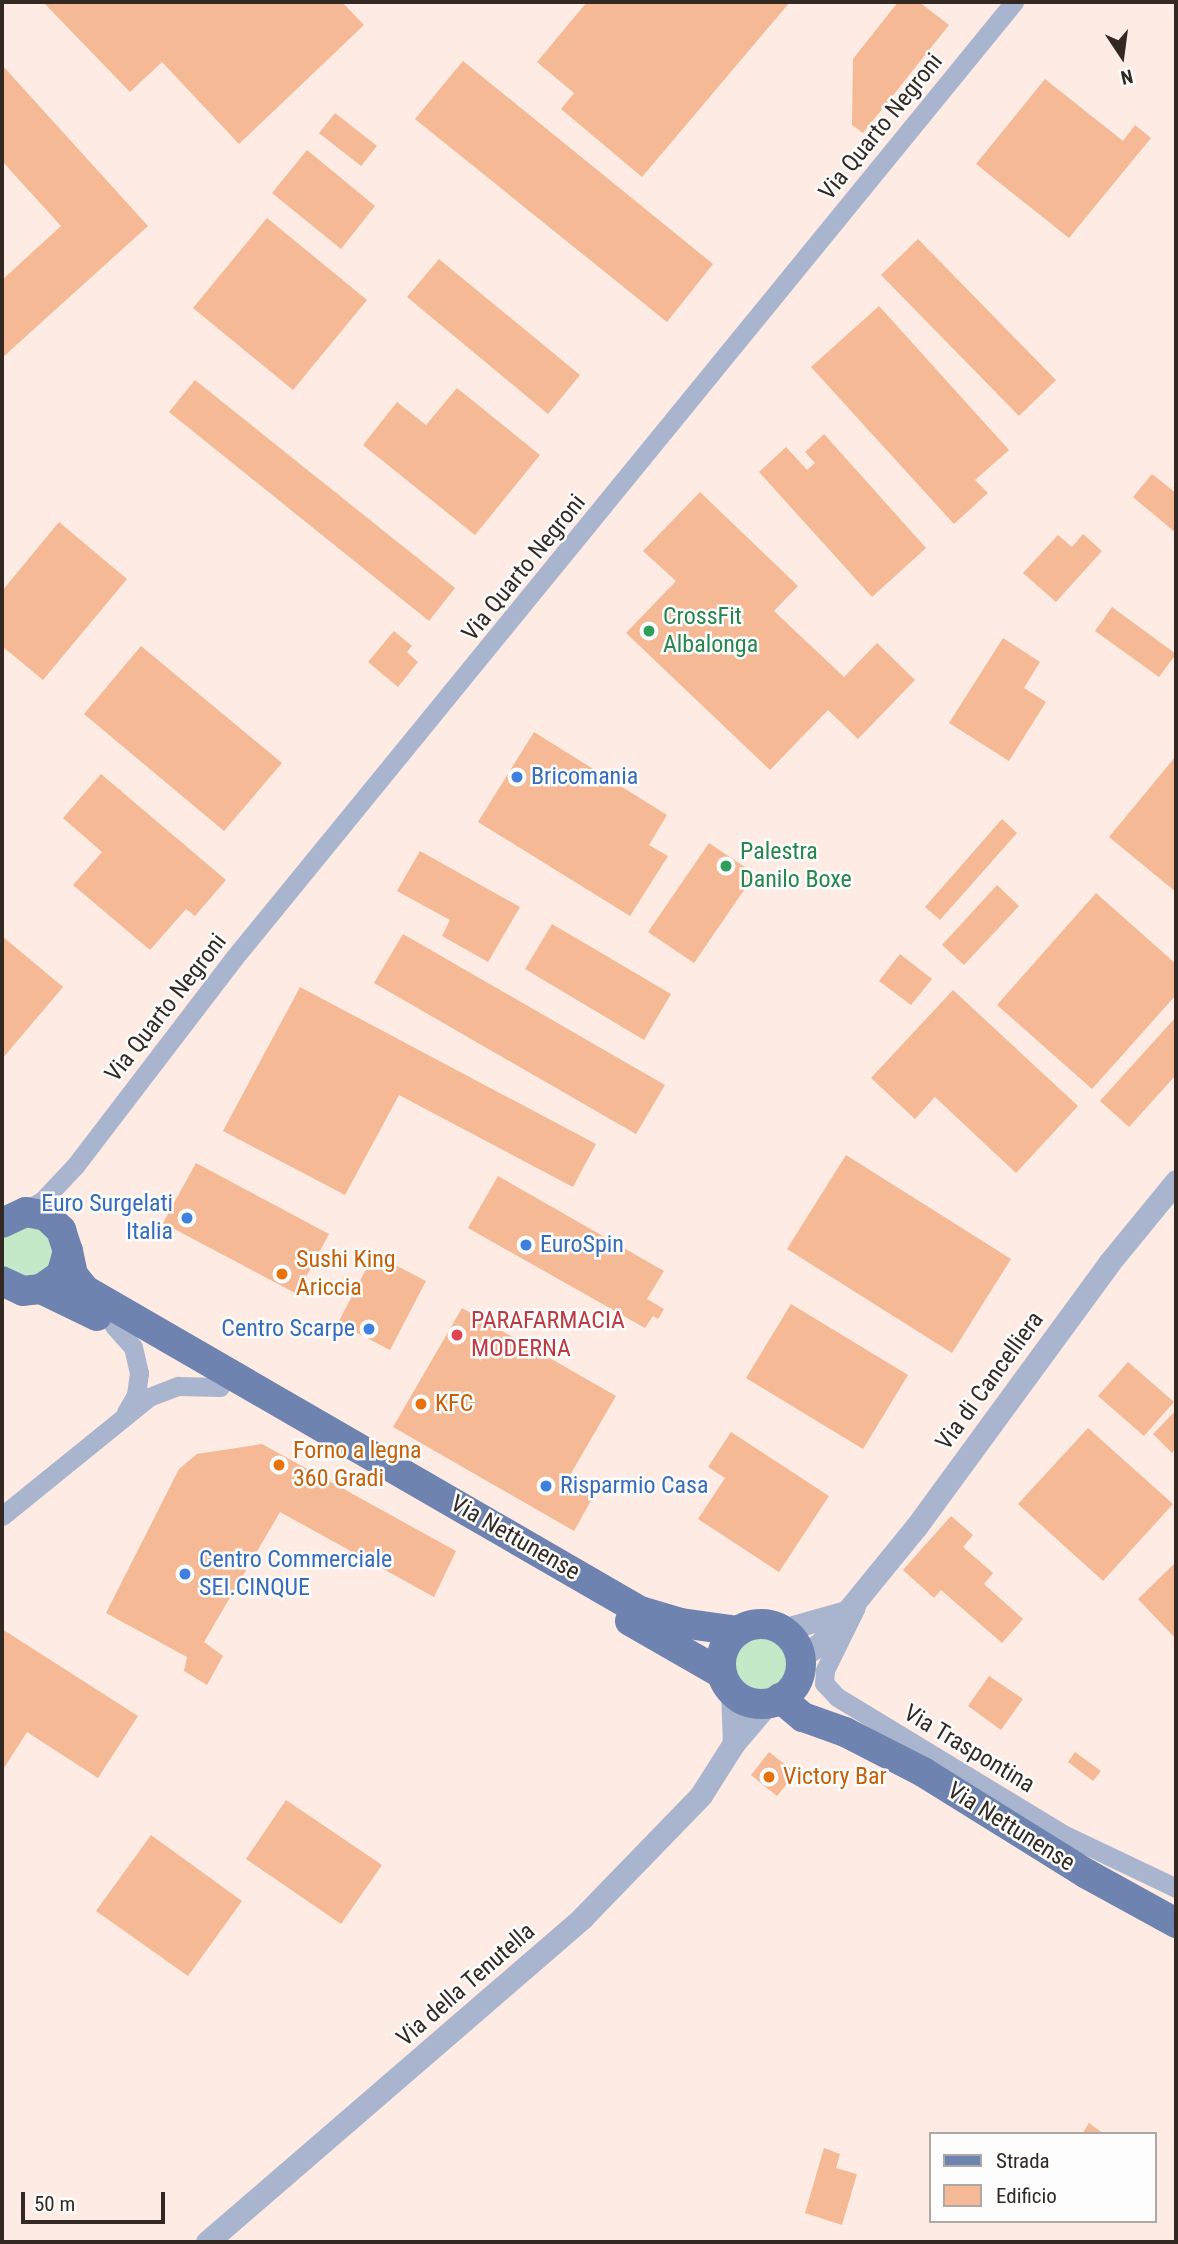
<!DOCTYPE html>
<html>
<head>
<meta charset="utf-8">
<style>
	body { margin:0 }
	#map { position:relative; width:1178px; height:2244px; overflow:hidden; background:#feebe3; font-family:"Roboto Condensed",sans-serif }
	div>[style] { position:absolute }
	[style*='--x'] { left:calc(var(--x)*1px); top:calc(var(--y)*1px); width:calc(var(--w)*1px); rotate:calc(var(--a)*1deg) }
	.green>* { inset:0; background:#c4e9c9 }
	.round { border-radius:50% }
	.building>* { inset:0; background:#f5b995 }
	.minor>* { height:19px; margin:-9.5px; padding:0 9.5px; transform-origin:9.5px; border-radius:9.5px; background:#a9b5ce }
	.tertiary>* { height:23px; margin:-11.5px; padding:0 11.5px; transform-origin:11.5px; border-radius:11.5px; background:#a9b5ce }
	.primary>* { height:30px; margin:-15px; padding:0 15px; transform-origin:15px; border-radius:15px; background:#6f83b0 }
	.primary>.ring { margin:-15px; padding:0; box-sizing:content-box; background:none; border:30px solid #6f83b0; border-radius:50% }
	.dots>* { width:19px; height:19px; translate:-50% -50%; box-sizing:border-box; border:4px solid #fdfdfd; border-radius:50% }
	span { translate:-50% -50%; white-space:nowrap; text-align:center; line-height:1.15; -webkit-text-stroke:5px #fdfdfd; paint-order:stroke }
	.street-label { font-size:24px; color:#332822 }
	.leisure-label { font-size:24px; color:#27864d }
	.left { translate:0 -50%; text-align:left }
	.shop-label { font-size:24px; color:#366cbe }
	.right { translate:-100% -50%; text-align:right }
	.food-label { font-size:24px; color:#c56008 }
	.health-label { font-size:24px; color:#be3a42 }
	.frame { position:absolute; inset:0; border:4px solid #332822; pointer-events:none }
	.legend { position:absolute; left:929px; top:2132px; width:228px; height:91px; box-sizing:border-box; background:#fdfdfd; border:2px solid #aca8a5; margin:0; padding:9px 12px; list-style:none; font-size:21px; color:#332822 }
	.legend li { display:flex; align-items:center; gap:14px; height:35px }
	.legend b { width:35px; border:2px solid #aca8a5 }
	.north { position:absolute; left:1087px; top:21px; width:70px; height:70px; -webkit-text-stroke:5px #fdfdfd; paint-order:stroke; rotate:167deg; font-size:19px; font-weight:700; line-height:28px; text-align:center; color:#332822 }
	.north::after { content:''; display:block; margin:auto; width:24px; height:32px; background:#332822; clip-path:polygon(50% 0,100% 100%,50% 72%,0 100%) }
	.scale { position:absolute; left:21px; top:2192px; width:144px; height:32px; box-sizing:border-box; border:4px solid #332822; border-top:0; padding-left:9px; font-size:21px; line-height:24px; white-space:nowrap; color:#332822; -webkit-text-stroke:5px #fdfdfd; paint-order:stroke }
</style>
</head>
<body>
<div id="map">
	<div class="green">
		<div style="clip-path:polygon(22px 1216px,62px 1238px,50px 1282px,2px 1276px,2px 1229px)"></div>
		<div class="round" style="left:732px;top:1637px;width:56px;height:56px"></div>
	</div>
	<div class="building">
		<div style="clip-path:polygon(43px 2px,342px 2px,364px 25px,239px 144px,162px 62px,130px 92px)"></div>
		<div style="clip-path:polygon(587px 2px,790px 2px,642px 177px,561px 109px,574px 93px,537px 62px)"></div>
		<div style="clip-path:polygon(898px 2px,919px 2px,949px 25px,863px 133px,852px 125px,853px 59px)"></div>
		<div style="clip-path:polygon(463px 61px,713px 264px,667px 322px,415px 119px)"></div>
		<div style="clip-path:polygon(2px 65px,148px 226px,2px 358px,2px 280px,61px 226px,2px 161px)"></div>
		<div style="clip-path:polygon(1045px 79px,1123px 141px,1135px 125px,1151px 138px,1069px 238px,976px 164px)"></div>
		<div style="clip-path:polygon(335px 113px,377px 146px,361px 166px,319px 133px)"></div>
		<div style="clip-path:polygon(307px 150px,375px 206px,341px 249px,272px 193px)"></div>
		<div style="clip-path:polygon(267px 218px,367px 300px,293px 390px,193px 308px)"></div>
		<div style="clip-path:polygon(918px 239px,1056px 380px,1019px 416px,881px 275px)"></div>
		<div style="clip-path:polygon(439px 259px,580px 375px,548px 414px,407px 297px)"></div>
		<div style="clip-path:polygon(879px 306px,1009px 450px,975px 480px,988px 493px,954px 524px,811px 367px)"></div>
		<div style="clip-path:polygon(195px 380px,455px 588px,429px 621px,169px 412px)"></div>
		<div style="clip-path:polygon(457px 388px,540px 455px,475px 535px,363px 445px,397px 402px,426px 425px)"></div>
		<div style="clip-path:polygon(824px 434px,926px 548px,872px 597px,759px 472px,786px 447px,807px 470px,815px 463px,805px 452px)"></div>
		<div style="clip-path:polygon(1152px 474px,1176px 493px,1176px 533px,1133px 497px)"></div>
		<div style="clip-path:polygon(700px 492px,798px 586px,774px 611px,844px 677px,877px 643px,915px 680px,858px 739px,828px 710px,770px 770px,626px 633px,676px 581px,643px 551px)"></div>
		<div style="clip-path:polygon(59px 522px,127px 579px,43px 680px,2px 646px,2px 591px)"></div>
		<div style="clip-path:polygon(1083px 534px,1102px 551px,1056px 602px,1023px 573px,1058px 535px,1072px 547px)"></div>
		<div style="clip-path:polygon(1112px 607px,1176px 654px,1159px 677px,1095px 631px)"></div>
		<div style="clip-path:polygon(394px 631px,412px 646px,407px 652px,418px 662px,398px 687px,368px 662px)"></div>
		<div style="clip-path:polygon(1003px 638px,1040px 662px,1024px 688px,1046px 702px,1009px 761px,949px 723px)"></div>
		<div style="clip-path:polygon(141px 646px,282px 763px,224px 831px,84px 714px)"></div>
		<div style="clip-path:polygon(534px 732px,667px 815px,649px 845px,668px 856px,630px 916px,478px 822px)"></div>
		<div style="clip-path:polygon(1176px 756px,1176px 892px,1109px 837px)"></div>
		<div style="clip-path:polygon(101px 774px,226px 880px,195px 916px,186px 909px,150px 950px,73px 885px,102px 852px,63px 818px)"></div>
		<div style="clip-path:polygon(1002px 819px,1017px 833px,940px 920px,925px 907px)"></div>
		<div style="clip-path:polygon(709px 843px,755px 874px,694px 963px,648px 932px)"></div>
		<div style="clip-path:polygon(420px 851px,520px 907px,488px 962px,442px 936px,450px 920px,397px 891px)"></div>
		<div style="clip-path:polygon(997px 885px,1019px 906px,964px 965px,942px 945px)"></div>
		<div style="clip-path:polygon(1096px 893px,1176px 964px,1176px 995px,1092px 1089px,997px 1005px)"></div>
		<div style="clip-path:polygon(552px 924px,671px 994px,644px 1040px,525px 969px)"></div>
		<div style="clip-path:polygon(403px 934px,665px 1085px,636px 1134px,374px 983px)"></div>
		<div style="clip-path:polygon(2px 936px,63px 987px,2px 1059px)"></div>
		<div style="clip-path:polygon(900px 954px,932px 979px,911px 1005px,879px 981px)"></div>
		<div style="clip-path:polygon(300px 987px,596px 1144px,573px 1187px,399px 1095px,345px 1195px,223px 1131px)"></div>
		<div style="clip-path:polygon(953px 990px,1078px 1106px,1016px 1173px,935px 1097px,915px 1119px,871px 1078px)"></div>
		<div style="clip-path:polygon(1176px 1017px,1176px 1075px,1129px 1127px,1100px 1101px)"></div>
		<div style="clip-path:polygon(846px 1155px,1011px 1259px,952px 1353px,787px 1249px)"></div>
		<div style="clip-path:polygon(196px 1163px,329px 1234px,297px 1294px,163px 1223px)"></div>
		<div style="clip-path:polygon(498px 1176px,664px 1271px,647px 1299px,664px 1309px,658px 1319px,653px 1316px,645px 1328px,468px 1228px)"></div>
		<div style="clip-path:polygon(374px 1254px,426px 1281px,390px 1350px,338px 1323px)"></div>
		<div style="clip-path:polygon(791px 1304px,908px 1375px,863px 1449px,746px 1378px)"></div>
		<div style="clip-path:polygon(462px 1308px,616px 1396px,566px 1482px,593px 1497px,574px 1531px,393px 1427px)"></div>
		<div style="clip-path:polygon(1128px 1362px,1174px 1402px,1144px 1436px,1098px 1396px)"></div>
		<div style="clip-path:polygon(1176px 1410px,1176px 1448px,1172px 1453px,1153px 1434px)"></div>
		<div style="clip-path:polygon(1088px 1428px,1173px 1504px,1103px 1581px,1018px 1504px)"></div>
		<div style="clip-path:polygon(731px 1432px,829px 1496px,779px 1572px,698px 1519px,725px 1478px,708px 1467px)"></div>
		<div style="clip-path:polygon(262px 1444px,456px 1551px,434px 1597px,280px 1512px,204px 1642px,223px 1656px,207px 1685px,184px 1671px,187px 1657px,106px 1613px,179px 1469px,197px 1454px)"></div>
		<div style="clip-path:polygon(951px 1516px,973px 1535px,963px 1547px,993px 1573px,984px 1584px,1023px 1619px,1002px 1643px,941px 1590px,934px 1598px,903px 1570px)"></div>
		<div style="clip-path:polygon(1176px 1562px,1176px 1639px,1138px 1599px)"></div>
		<div style="clip-path:polygon(2px 1629px,138px 1716px,98px 1778px,27px 1732px,2px 1771px)"></div>
		<div style="clip-path:polygon(989px 1676px,1023px 1699px,1001px 1730px,968px 1706px)"></div>
		<div style="clip-path:polygon(769px 1752px,796px 1773px,777px 1796px,751px 1775px)"></div>
		<div style="clip-path:polygon(1075px 1752px,1101px 1771px,1093px 1781px,1068px 1762px)"></div>
		<div style="clip-path:polygon(286px 1800px,382px 1865px,341px 1924px,246px 1859px)"></div>
		<div style="clip-path:polygon(151px 1835px,242px 1901px,188px 1976px,96px 1911px)"></div>
		<div style="clip-path:polygon(1089px 2123px,1104px 2134px,1082px 2134px)"></div>
		<div style="clip-path:polygon(824px 2148px,840px 2154px,836px 2168px,857px 2174px,842px 2225px,805px 2213px)"></div>
	</div>
	<div class="minor">
		<div style="--x:22;--y:1212;--w:23;--a:-29"></div>
		<div style="--x:42;--y:1201;--w:48;--a:-46.7"></div>
		<div style="--x:75;--y:1166;--w:262;--a:-52.6"></div>
		<div style="--x:234;--y:958;--w:1234;--a:-50.79"></div>
		<div style="--x:114;--y:1326;--w:28;--a:48"></div>
		<div style="--x:133;--y:1347;--w:27;--a:77"></div>
		<div style="--x:139;--y:1373;--w:22;--a:98"></div>
		<div style="--x:136;--y:1395;--w:20;--a:120"></div>
		<div style="--x:2;--y:1516;--w:189;--a:-39"></div>
		<div style="--x:149;--y:1397;--w:31;--a:-21"></div>
		<div style="--x:178;--y:1386;--w:42;--a:1.4"></div>
		<div style="--x:856;--y:1607;--w:70;--a:116.2"></div>
		<div style="--x:825;--y:1670;--w:13;--a:94"></div>
		<div style="--x:824;--y:1683;--w:19;--a:47"></div>
		<div style="--x:837;--y:1697;--w:264;--a:31.2"></div>
		<div style="--x:1063;--y:1834;--w:125;--a:25.5"></div>
	</div>
	<div class="tertiary">
		<div style="--x:782;--y:1630;--w:66;--a:-15.7"></div>
		<div style="--x:800;--y:1658;--w:29;--a:-36"></div>
		<div style="--x:823;--y:1641;--w:147;--a:-50.8"></div>
		<div style="--x:916;--y:1527;--w:327;--a:-53.8"></div>
		<div style="--x:1109;--y:1263;--w:106;--a:-50.7"></div>
		<div style="--x:732;--y:1692;--w:51;--a:87.8"></div>
		<div style="--x:207;--y:2242;--w:496;--a:-40.8"></div>
		<div style="--x:582;--y:1918;--w:171;--a:-45.9"></div>
		<div style="--x:701;--y:1795;--w:62;--a:-57.6"></div>
		<div style="--x:734;--y:1743;--w:54;--a:-49.5"></div>
	</div>
	<div class="primary">
		<div style="--x:2;--y:1223;--w:26;--a:-25"></div>
		<div style="--x:26;--y:1212;--w:20;--a:11"></div>
		<div style="--x:46;--y:1216;--w:21;--a:43"></div>
		<div style="--x:61;--y:1230;--w:22;--a:72"></div>
		<div style="--x:68;--y:1251;--w:25;--a:106"></div>
		<div style="--x:61;--y:1275;--w:24;--a:145"></div>
		<div style="--x:41;--y:1289;--w:18;--a:174"></div>
		<div style="--x:23;--y:1291;--w:23;--a:-155"></div>
		<div style="--x:68;--y:1251;--w:25;--a:78"></div>
		<div style="--x:73;--y:1275;--w:19;--a:51"></div>
		<div style="--x:85;--y:1290;--w:641;--a:30.04"></div>
		<div style="--x:640;--y:1611;--w:43;--a:16.3"></div>
		<div style="--x:681;--y:1623;--w:58;--a:8"></div>
		<div style="--x:41;--y:1289;--w:62;--a:25.7"></div>
		<div style="--x:630;--y:1621;--w:106;--a:29.9"></div>
		<div class="ring" style="left:721px;top:1624px;width:50px;height:50px"></div>
		<div style="--x:780;--y:1698;--w:30;--a:40"></div>
		<div style="--x:803;--y:1717;--w:45;--a:19.7"></div>
		<div style="--x:845;--y:1732;--w:88;--a:27.1"></div>
		<div style="--x:923;--y:1772;--w:193;--a:31.9"></div>
		<div style="--x:1087;--y:1874;--w:102;--a:28.8"></div>
	</div>
	<div class="dots">
		<div style="left:649px;top:631px;background:#2e9e5b"></div>
		<div style="left:517px;top:777px;background:#3f7fe0"></div>
		<div style="left:726px;top:866px;background:#2e9e5b"></div>
		<div style="left:187px;top:1218px;background:#3f7fe0"></div>
		<div style="left:526px;top:1245px;background:#3f7fe0"></div>
		<div style="left:282px;top:1274px;background:#e8710a"></div>
		<div style="left:369px;top:1329px;background:#3f7fe0"></div>
		<div style="left:457px;top:1335px;background:#e0444e"></div>
		<div style="left:421px;top:1404px;background:#e8710a"></div>
		<div style="left:279px;top:1465px;background:#e8710a"></div>
		<div style="left:546px;top:1486px;background:#3f7fe0"></div>
		<div style="left:185px;top:1574px;background:#3f7fe0"></div>
		<div style="left:769px;top:1777px;background:#e8710a"></div>
	</div>
	<div class="street-label">
		<span style="left:881px;top:127px;rotate:-51deg">Via Quarto Negroni</span>
		<span style="left:524px;top:568px;rotate:-51deg">Via Quarto Negroni</span>
		<span style="left:166px;top:1008px;rotate:-52deg">Via Quarto Negroni</span>
		<span style="left:990px;top:1381px;rotate:-54deg">Via di Cancelliera</span>
		<span style="left:515px;top:1538px;rotate:30deg">Via Nettunense</span>
		<span style="left:969px;top:1749px;rotate:31deg">Via Traspontina</span>
		<span style="left:1011px;top:1827px;rotate:32deg">Via Nettunense</span>
		<span style="left:466px;top:1985px;rotate:-41deg">Via della Tenutella</span>
	</div>
	<div class="leisure-label">
		<span class="left" style="left:663px;top:631px">CrossFit<br>Albalonga</span>
		<span class="left" style="left:740px;top:866px">Palestra<br>Danilo Boxe</span>
	</div>
	<div class="shop-label">
		<span class="left" style="left:531px;top:777px">Bricomania</span>
		<span class="right" style="left:173px;top:1218px">Euro Surgelati<br>Italia</span>
		<span class="left" style="left:540px;top:1245px">EuroSpin</span>
		<span class="right" style="left:355px;top:1329px">Centro Scarpe</span>
		<span class="left" style="left:560px;top:1486px">Risparmio Casa</span>
		<span class="left" style="left:199px;top:1574px">Centro Commerciale<br>SEI.CINQUE</span>
	</div>
	<div class="food-label">
		<span class="left" style="left:296px;top:1274px">Sushi King<br>Ariccia</span>
		<span class="left" style="left:435px;top:1404px">KFC</span>
		<span class="left" style="left:293px;top:1465px">Forno a legna<br>360 Gradi</span>
		<span class="left" style="left:783px;top:1777px">Victory Bar</span>
	</div>
	<div class="health-label">
		<span class="left" style="left:471px;top:1335px">PARAFARMACIA<br>MODERNA</span>
	</div>
	<div class="frame"></div>
	<ul class="legend">
	<li><b style="height:9px;background:#6f83b0"></b>Strada</li>
	<li><b style="height:19px;background:#f5b995"></b>Edificio</li>
	</ul>
	<div class="north">N</div>
	<div class="scale">50 m</div>
</div>
</body>
</html>
